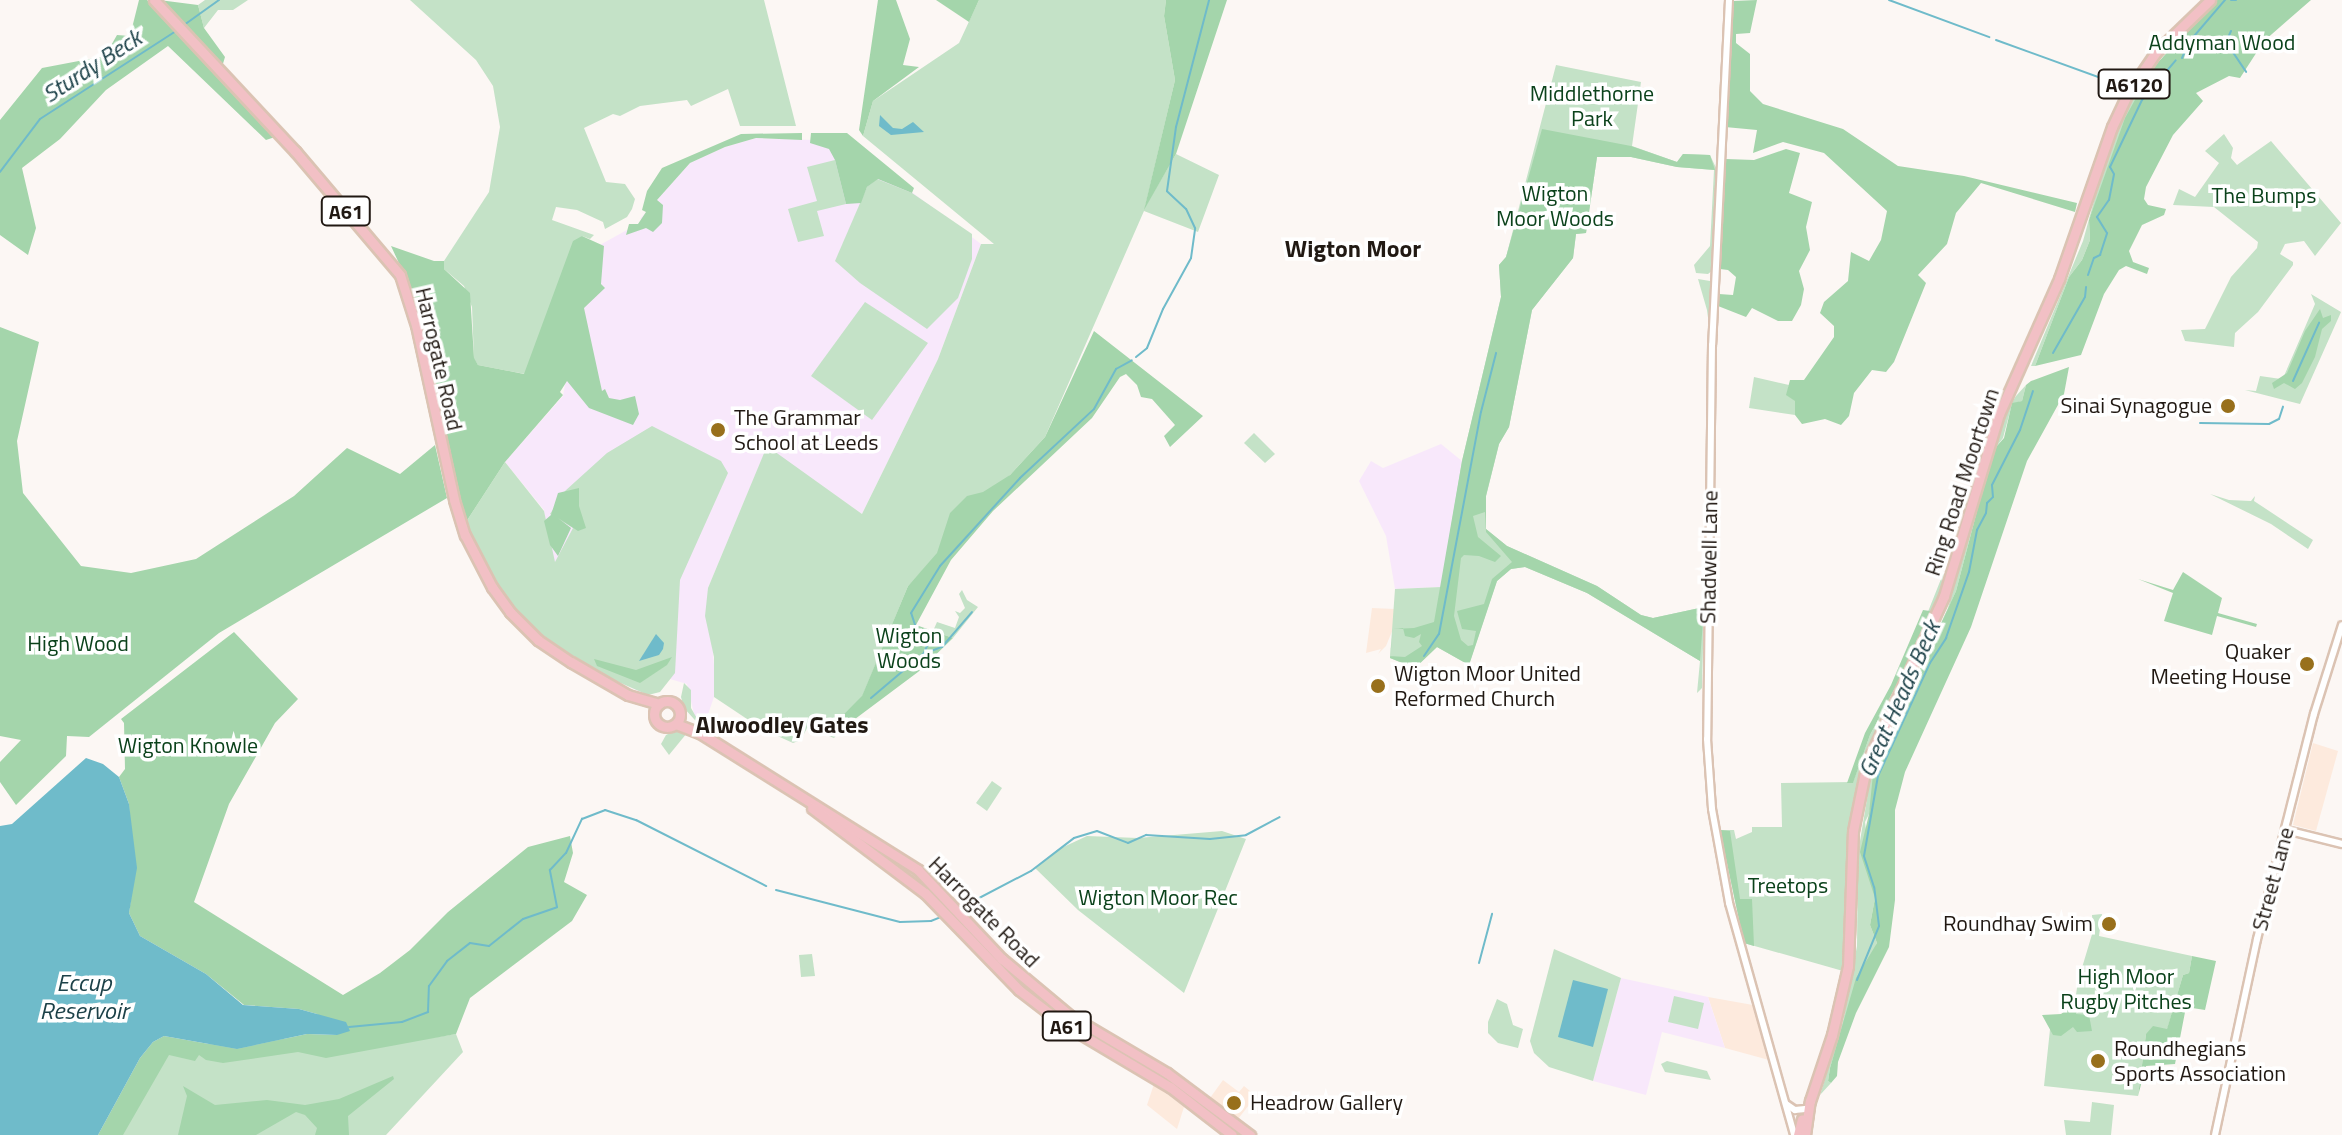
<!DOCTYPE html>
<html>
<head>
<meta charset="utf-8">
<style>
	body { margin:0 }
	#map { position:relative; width:2342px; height:1135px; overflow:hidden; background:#fcf7f4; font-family:"Titillium Web",sans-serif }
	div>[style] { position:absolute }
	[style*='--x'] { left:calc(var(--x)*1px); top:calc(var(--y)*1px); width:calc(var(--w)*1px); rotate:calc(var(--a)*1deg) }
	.built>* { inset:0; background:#fdeadd }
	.education>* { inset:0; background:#f8e8fb }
	.green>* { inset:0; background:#c4e2c7 }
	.forest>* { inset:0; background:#a4d5ab }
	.water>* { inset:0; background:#6fbbca }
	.stream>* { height:2px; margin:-1px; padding:0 1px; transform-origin:1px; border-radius:1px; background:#6fbbca }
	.roads { filter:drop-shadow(2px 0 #dbc3b3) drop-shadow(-2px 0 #dbc3b3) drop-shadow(0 2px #dbc3b3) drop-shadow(0 -2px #dbc3b3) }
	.minor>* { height:6px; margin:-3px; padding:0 3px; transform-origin:3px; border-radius:3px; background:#fff }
	.highway>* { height:9px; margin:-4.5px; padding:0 4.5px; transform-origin:4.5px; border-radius:4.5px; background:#f2c0c5 }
	.highway>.ring { margin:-4.5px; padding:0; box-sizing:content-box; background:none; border:9px solid #f2c0c5; border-radius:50% }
	.dots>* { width:22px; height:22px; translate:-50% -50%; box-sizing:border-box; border:4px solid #fff; border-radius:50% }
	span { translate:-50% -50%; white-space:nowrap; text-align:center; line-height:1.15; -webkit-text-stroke:7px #fff; paint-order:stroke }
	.shield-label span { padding:2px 6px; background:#fff; border:2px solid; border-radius:6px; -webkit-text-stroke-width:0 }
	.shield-label { font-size:20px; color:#211913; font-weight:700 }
	.park-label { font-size:22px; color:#0b421b }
	.street-label { font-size:22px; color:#211913 }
	.poi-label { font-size:22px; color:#211913 }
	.right { translate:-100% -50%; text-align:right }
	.left { translate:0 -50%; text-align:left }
	.water-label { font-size:24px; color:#1c4148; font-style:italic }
	.neighbourhood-label { font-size:24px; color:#211913; font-weight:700 }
</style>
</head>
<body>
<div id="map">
	<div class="built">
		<div style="clip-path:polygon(1372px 608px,1395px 609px,1393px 629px,1386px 646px,1378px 654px,1381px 649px,1366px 653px)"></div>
		<div style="clip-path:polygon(2313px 743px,2338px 751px,2316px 831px,2293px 825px)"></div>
		<div style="clip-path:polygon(1708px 997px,1753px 1005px,1769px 1060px,1725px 1048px)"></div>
		<div style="clip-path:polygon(1223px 1080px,1239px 1092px,1244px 1086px,1256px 1096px,1238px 1119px,1210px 1098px)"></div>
		<div style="clip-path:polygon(1154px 1084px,1184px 1107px,1177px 1129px,1147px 1105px)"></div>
	</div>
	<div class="education">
		<div style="clip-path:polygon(756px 138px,844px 141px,981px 244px,938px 359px,862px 514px,767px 447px,708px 588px,716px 691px,703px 729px,695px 718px,687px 684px,670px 679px,640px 692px,555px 648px,544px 510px,505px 462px,563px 396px,571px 350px,598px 246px,645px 220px,640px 219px,690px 163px,725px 147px)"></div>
		<div style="clip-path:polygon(1441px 444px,1462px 461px,1441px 587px,1395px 589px,1386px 536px,1359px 481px,1371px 461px,1383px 468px)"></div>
		<div style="clip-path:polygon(1621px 978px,1708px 997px,1725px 1048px,1662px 1032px,1646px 1095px,1593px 1081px)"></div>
	</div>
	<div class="green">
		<div style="clip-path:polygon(205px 0,248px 0,233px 10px,218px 10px,204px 28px,198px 5px)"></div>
		<div style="clip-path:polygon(410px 0,764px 0,796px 126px,740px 126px,728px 89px,691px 106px,687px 100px,640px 106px,620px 116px,613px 114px,584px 128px,606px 182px,625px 184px,635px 199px,632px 209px,627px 217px,605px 229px,603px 222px,577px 210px,556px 207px,552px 220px,594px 235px,590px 239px,582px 236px,525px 374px,478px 365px,474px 359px,472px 307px,464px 286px,444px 269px,444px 261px,489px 192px,500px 127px,493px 86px,476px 60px)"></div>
		<div style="clip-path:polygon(979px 0,1166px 0,1164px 16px,1175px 80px,1145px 207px,1176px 154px,1219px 175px,1198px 232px,1144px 211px,1045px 437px,908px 586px,862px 697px,840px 718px,843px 728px,834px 738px,807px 728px,801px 740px,793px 743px,762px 729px,714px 697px,714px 657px,705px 616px,708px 588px,767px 446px,862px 514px,938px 359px,981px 244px,994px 244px,863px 136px,873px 101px,959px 43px)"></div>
		<div style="clip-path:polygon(2168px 44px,2171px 46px,2152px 69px,2089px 220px,2090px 240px,2082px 260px,2069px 277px,2035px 366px,2031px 366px,2083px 241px,2111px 139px,2131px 96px)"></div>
		<div style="clip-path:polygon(1556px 65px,1641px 82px,1632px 146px,1677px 162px,1683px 154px,1710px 155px,1717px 170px,1713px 270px,1708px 274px,1696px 273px,1694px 265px,1710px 246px,1714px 170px,1677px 167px,1631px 157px,1597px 157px,1586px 233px,1576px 234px,1573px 258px,1532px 310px,1509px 427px,1499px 444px,1486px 496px,1486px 529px,1507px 546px,1597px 586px,1641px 615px,1653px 618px,1704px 607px,1702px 688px,1697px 693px,1700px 661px,1587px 593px,1525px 567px,1511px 569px,1497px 581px,1469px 665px,1437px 647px,1415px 668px,1390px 658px,1395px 589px,1441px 587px,1462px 461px,1501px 297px,1499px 265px,1506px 257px)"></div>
		<div style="clip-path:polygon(2224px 134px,2233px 148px,2231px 158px,2237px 165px,2271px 141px,2341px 223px,2315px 256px,2304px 241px,2285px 244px,2280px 254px,2293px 262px,2293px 265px,2258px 312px,2235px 333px,2234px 347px,2185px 341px,2181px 330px,2205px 329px,2231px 277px,2257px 248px,2258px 242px,2214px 207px,2173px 205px,2179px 189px,2195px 197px,2219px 163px,2205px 151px)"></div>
		<div style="clip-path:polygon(835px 160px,846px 204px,817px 211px,824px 236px,798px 242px,788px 209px,817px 201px,807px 167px)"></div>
		<div style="clip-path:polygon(877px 179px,912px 193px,972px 234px,972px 259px,958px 298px,927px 329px,860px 283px,835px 261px,867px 187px)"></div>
		<div style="clip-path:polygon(1698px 279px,1710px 281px,1713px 285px,1710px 333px,1707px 310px)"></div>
		<div style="clip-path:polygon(2311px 294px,2341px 312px,2300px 404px,2245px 390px,2256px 391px,2260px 376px,2281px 379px,2284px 376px,2315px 304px)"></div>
		<div style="clip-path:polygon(865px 302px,928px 343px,872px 420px,811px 376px)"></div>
		<div style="clip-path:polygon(1754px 377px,1789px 385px,1787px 395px,1796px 401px,1795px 415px,1749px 408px)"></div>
		<div style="clip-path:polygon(2026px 385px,2022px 401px,2012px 404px,2003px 438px,1996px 447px,1988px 469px,1956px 591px,1924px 663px,1910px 691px,1905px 715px,1880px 757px,1869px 814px,1865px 822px,1875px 898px,1870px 925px,1877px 943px,1846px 1017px,1830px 1068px,1828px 1081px,1831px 1083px,1820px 1095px,1843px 1021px,1857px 946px,1858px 853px,1871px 775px,1948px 608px,1987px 470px,2007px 410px,2016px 396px)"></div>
		<div style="clip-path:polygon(652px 426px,721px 461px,728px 473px,680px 580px,675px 673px,660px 692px,648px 695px,582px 666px,539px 635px,494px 583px,479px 559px,466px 522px,505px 462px,544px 511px,555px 562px,573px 528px,550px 514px,565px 491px,607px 453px)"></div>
		<div style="clip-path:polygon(1254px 433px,1275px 454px,1265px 463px,1244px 443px)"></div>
		<div style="clip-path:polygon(2210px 494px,2229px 500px,2251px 501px,2255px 496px,2254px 501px,2313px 540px,2308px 549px,2271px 524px)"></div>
		<div style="clip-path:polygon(1943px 574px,1946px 576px,1942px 592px,1860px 776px,1851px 826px,1843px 971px,1744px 943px,1720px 830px,1734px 830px,1736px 839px,1752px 832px,1752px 827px,1782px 827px,1781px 783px,1853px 782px,1870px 735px,1906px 667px)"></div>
		<div style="clip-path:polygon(962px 590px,967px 600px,978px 607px,953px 638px,933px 631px,937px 622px,955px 628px,959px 617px,955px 611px,960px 613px,965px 608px,959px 594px)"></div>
		<div style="clip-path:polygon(684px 683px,691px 690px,691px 708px,703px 729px,684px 708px,681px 697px)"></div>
		<div style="clip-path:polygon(674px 731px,687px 733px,669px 755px,661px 744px,666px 735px)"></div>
		<div style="clip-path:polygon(992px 781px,1002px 788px,987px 811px,976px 803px)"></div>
		<div style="clip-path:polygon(1222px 831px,1246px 839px,1184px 993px,1078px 910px,1035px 868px,1057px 850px,1087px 836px,1138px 838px)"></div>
		<div style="clip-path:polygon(2102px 914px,2099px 936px,2192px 956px,2189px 973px,2183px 975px,2167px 1030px,2146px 1034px,2138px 1096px,2044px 1086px,2051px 1020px,2072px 1022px,2078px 981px,2093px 931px,2092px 915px)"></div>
		<div style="clip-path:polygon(1554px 949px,1621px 978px,1593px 1081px,1549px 1067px,1534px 1053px,1530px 1041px)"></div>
		<div style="clip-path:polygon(812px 954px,815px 976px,801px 977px,799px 955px)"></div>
		<div style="clip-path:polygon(1674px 996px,1704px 1003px,1698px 1029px,1668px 1022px)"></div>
		<div style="clip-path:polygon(1497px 999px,1507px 1004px,1513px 1025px,1523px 1029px,1518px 1048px,1498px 1043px,1488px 1033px,1488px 1022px)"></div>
		<div style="clip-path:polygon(358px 1034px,367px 1048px,456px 1034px,463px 1052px,386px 1135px,106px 1135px,151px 1048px)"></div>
		<div style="clip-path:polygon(1667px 1061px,1707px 1071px,1711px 1080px,1665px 1072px,1661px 1064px)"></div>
		<div style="clip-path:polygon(2092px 1102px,2114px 1105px,2111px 1135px,2066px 1135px,2064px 1120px,2090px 1122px)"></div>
	</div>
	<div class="forest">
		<div style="clip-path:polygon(139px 0,147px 0,275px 137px,266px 140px,168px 46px,106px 90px,60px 139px,22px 168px,36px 228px,28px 255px,0 235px,0 120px,42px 68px,105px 56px,117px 35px,130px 36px)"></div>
		<div style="clip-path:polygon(159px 0,198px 5px,204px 28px,225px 57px,222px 67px)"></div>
		<div style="clip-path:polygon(878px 0,896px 0,910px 39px,903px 65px,919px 67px,873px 101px,863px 136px,859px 130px)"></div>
		<div style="clip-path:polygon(936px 0,979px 0,969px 22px)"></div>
		<div style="clip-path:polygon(1166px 0,1227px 0,1176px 154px,1144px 210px,1175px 80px,1164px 16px)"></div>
		<div style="clip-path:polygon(1757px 0,1750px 33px,1736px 34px,1736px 43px,1750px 54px,1750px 91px,1763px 104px,1843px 129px,1898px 166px,1964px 176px,2077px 203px,2075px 212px,1981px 183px,1956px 213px,1947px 244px,1918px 275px,1926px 283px,1894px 362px,1886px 372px,1872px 370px,1854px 393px,1849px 416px,1841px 425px,1825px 419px,1802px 424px,1795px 415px,1795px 401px,1786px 395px,1790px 380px,1804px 380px,1834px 337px,1834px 326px,1820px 313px,1824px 302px,1848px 281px,1851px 252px,1869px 261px,1881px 240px,1887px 211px,1824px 153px,1783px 142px,1753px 153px,1757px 130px,1725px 127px,1733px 1px)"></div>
		<div style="clip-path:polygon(2215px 0,2311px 0,2264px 41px,2240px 78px,2229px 76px,2196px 93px,2203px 101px,2173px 135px,2146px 187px,2144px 199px,2148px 205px,2166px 209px,2164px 215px,2142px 225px,2129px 251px,2133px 262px,2149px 268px,2147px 274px,2126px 266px,2119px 270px,2104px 294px,2081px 355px,2035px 366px,2069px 277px,2082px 260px,2090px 240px,2089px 220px,2125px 118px,2152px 69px)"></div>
		<div style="clip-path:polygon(evenodd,1542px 129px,1631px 146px,1677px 162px,1683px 154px,1710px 155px,1715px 170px,1677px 167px,1631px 157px,1597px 157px,1586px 233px,1576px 234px,1573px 258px,1532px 310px,1509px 427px,1499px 444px,1486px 496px,1486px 529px,1507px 546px,1597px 586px,1641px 615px,1653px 618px,1704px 607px,1700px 661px,1587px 593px,1525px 567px,1511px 569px,1497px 581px,1469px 665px,1437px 647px,1415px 668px,1390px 658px,1393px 629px,1414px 628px,1434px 622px,1462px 461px,1501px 297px,1499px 265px,1506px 257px,1542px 129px,1485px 512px,1486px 532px,1512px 562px,1492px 579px,1484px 604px,1457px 611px,1462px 629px,1476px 631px,1473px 645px,1468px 646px,1461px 640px,1454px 616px,1461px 558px,1464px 555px,1479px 556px,1495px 562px,1501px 556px,1478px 537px,1473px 516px,1485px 512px,1542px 129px,1403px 628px,1405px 636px,1414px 638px,1421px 634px,1419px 642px,1422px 646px,1405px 657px,1390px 656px,1393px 629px,1403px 628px)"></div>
		<div style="clip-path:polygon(802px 133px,802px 140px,756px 138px,725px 147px,690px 163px,657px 200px,663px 205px,662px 223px,653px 232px,646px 228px,626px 235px,629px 224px,638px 224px,646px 212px,642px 210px,647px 191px,662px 168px,741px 134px)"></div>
		<div style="clip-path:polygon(811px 133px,847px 133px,914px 188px,912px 193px,878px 179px,867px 187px,861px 203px,846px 204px,835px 160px,829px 149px,810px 143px)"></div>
		<div style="clip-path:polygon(1786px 149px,1800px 153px,1789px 193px,1812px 202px,1806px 227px,1810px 250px,1799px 271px,1804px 289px,1801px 305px,1792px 321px,1778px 321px,1752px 308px,1746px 317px,1718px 306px,1719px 294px,1733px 295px,1736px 277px,1728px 270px,1720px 269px,1726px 159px,1754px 160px)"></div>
		<div style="clip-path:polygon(582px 236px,604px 246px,601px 284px,605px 288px,584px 308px,602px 391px,605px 389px,609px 398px,620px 400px,635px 396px,639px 414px,633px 425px,589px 408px,567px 381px,560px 392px,563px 395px,505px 462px,466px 522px,449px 466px,417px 302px,391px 246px,434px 261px,444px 261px,444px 269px,470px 293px,474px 358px,478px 365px,524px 374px,573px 241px)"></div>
		<div style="clip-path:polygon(2320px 309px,2323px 318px,2331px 315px,2331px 321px,2322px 329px,2315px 357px,2302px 383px,2295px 389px,2284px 383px,2274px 389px,2272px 383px,2287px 373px,2305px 331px)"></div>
		<div style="clip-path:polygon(0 327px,39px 342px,17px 441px,23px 493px,81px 566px,131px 573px,196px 559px,294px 496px,347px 448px,400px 474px,435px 445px,447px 498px,219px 633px,89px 737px,67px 736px,66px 756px,16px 805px,0 782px,0 762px,21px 740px,0 736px)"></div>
		<div style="clip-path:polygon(1094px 331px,1203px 416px,1170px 447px,1164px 436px,1175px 425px,1152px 399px,1141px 397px,1137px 385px,1126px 374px,1120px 377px,1092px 418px,993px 511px,951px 560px,916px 625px,953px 638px,918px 672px,843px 728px,840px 718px,862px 696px,908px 586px,937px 553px,950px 513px,967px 496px,983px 492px,1010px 475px,1045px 437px)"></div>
		<div style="clip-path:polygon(2069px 367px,2064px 394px,2027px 461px,1971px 627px,1905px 772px,1895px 810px,1895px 900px,1889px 947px,1856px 1013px,1838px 1062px,1837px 1076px,1831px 1083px,1828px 1081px,1830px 1068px,1856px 978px,1877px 943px,1870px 925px,1875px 898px,1860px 852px,1869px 814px,1873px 774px,1905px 715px,1910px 691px,1956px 591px,1988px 469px,1996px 447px,2004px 438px,2012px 403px,2022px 401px,2026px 385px,2031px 381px)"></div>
		<div style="clip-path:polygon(579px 488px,579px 506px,586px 528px,578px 531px,558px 518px,571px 528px,558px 556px,550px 545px,544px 521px,551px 515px,558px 493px)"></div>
		<div style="clip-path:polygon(2183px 572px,2222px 598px,2218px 613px,2257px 624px,2256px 627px,2217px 616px,2212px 635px,2164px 621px,2173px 593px,2138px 579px,2173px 590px)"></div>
		<div style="clip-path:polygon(1923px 610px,1930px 611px,1906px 667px,1870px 735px,1853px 783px,1847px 783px,1865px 733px,1891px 685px)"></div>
		<div style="clip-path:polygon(234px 632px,298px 699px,275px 723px,229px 804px,194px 902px,343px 995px,380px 973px,410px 950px,448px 912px,528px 847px,570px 836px,573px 853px,564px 882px,587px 895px,572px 921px,470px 998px,456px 1034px,326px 1058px,298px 1052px,223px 1063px,206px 1060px,199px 1055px,195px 1061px,169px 1055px,123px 1135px,98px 1135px,140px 1058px,153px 1042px,164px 1036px,237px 1049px,307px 1034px,337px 1035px,317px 1014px,299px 1009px,244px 1005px,206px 974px,140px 936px,129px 913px,132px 891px,129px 804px,119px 777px,125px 769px,124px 723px,121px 719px)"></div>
		<div style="clip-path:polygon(672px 657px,667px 665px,640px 683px,597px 666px,594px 659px,636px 670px)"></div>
		<div style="clip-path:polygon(1720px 830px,1730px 831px,1740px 899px,1752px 899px,1754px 946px,1744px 943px)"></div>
		<div style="clip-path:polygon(2192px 956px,2216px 961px,2205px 1010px,2186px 1007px,2175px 1064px,2146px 1066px,2138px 1096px,2146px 1034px,2153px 1026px,2167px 1029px,2183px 975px,2189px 973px)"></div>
		<div style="clip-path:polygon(2077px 1002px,2076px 1014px,2089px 1015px,2092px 1031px,2077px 1032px,2073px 1027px,2061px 1036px,2053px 1035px,2042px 1015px,2061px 1014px)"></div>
		<div style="clip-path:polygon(393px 1076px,394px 1079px,348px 1116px,349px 1135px,315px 1135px,317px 1128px,305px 1115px,296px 1112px,256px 1135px,178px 1135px,187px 1096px,183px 1086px,215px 1105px,267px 1100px,305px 1105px,339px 1099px)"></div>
	</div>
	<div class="water">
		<div style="clip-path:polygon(880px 115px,893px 128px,902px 129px,913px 122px,924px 132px,891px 135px,879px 126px)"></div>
		<div style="clip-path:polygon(656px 634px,664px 643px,663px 649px,659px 655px,639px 661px)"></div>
		<div style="clip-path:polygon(86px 758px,103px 764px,119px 777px,129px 804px,137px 868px,129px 913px,140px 936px,206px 974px,243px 1005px,299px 1009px,346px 1022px,350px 1031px,337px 1035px,307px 1034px,237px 1049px,164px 1036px,153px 1042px,140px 1058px,98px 1135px,0 1135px,0 826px,12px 824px)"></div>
		<div style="clip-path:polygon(1573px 980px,1608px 989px,1593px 1047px,1558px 1037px)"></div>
	</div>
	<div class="stream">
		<div style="--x:1889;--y:0;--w:107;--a:20.3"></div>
		<div style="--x:2231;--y:0;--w:5;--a:0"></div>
		<div style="--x:184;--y:25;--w:43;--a:-35.5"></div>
		<div style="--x:2231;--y:31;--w:12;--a:114"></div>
		<div style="--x:2226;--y:42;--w:36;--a:56"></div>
		<div style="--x:1996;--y:40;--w:135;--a:19.9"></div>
		<div style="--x:2183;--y:49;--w:65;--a:-49.4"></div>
		<div style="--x:2182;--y:58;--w:10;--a:-66"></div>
		<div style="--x:0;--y:172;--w:66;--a:-53"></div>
		<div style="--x:40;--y:119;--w:162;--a:-32.9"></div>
		<div style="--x:2088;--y:275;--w:18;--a:-71"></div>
		<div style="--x:2094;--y:258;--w:7;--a:-27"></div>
		<div style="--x:2100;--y:255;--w:23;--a:-72"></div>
		<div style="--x:2107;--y:233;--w:19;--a:-122"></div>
		<div style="--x:2097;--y:217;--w:21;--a:-55"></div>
		<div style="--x:2109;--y:200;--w:26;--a:-79"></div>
		<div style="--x:2114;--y:174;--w:8;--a:-120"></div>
		<div style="--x:2110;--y:167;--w:74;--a:-64.5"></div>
		<div style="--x:2142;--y:100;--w:52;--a:-49.6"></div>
		<div style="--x:2053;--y:353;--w:64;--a:-60.3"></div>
		<div style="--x:2085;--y:297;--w:10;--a:-84"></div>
		<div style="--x:1136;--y:357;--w:14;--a:-39"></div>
		<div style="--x:1147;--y:348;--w:42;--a:-67.7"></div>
		<div style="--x:1163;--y:309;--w:58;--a:-61.2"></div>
		<div style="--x:1191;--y:258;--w:30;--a:-82"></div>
		<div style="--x:1195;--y:228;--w:21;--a:-115"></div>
		<div style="--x:1186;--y:209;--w:26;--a:-137"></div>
		<div style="--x:1167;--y:191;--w:65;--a:-82"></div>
		<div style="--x:1176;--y:127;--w:131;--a:-75.4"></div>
		<div style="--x:2293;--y:381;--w:64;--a:-65.9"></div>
		<div style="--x:2200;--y:423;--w:69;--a:0.8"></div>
		<div style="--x:2269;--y:424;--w:11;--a:-27"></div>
		<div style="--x:2279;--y:419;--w:13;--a:-72"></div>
		<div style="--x:926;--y:653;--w:17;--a:-21"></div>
		<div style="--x:942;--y:647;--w:46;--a:-49.4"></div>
		<div style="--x:1424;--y:656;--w:27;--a:-56"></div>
		<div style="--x:1439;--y:634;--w:226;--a:-79.3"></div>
		<div style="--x:1481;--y:412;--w:61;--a:-75.7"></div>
		<div style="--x:871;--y:698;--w:70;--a:-40.3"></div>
		<div style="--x:924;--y:653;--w:13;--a:-67"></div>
		<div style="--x:929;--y:641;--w:13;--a:-148"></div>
		<div style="--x:918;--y:634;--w:22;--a:-108"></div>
		<div style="--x:911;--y:613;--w:55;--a:-58.3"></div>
		<div style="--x:940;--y:566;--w:119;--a:-47.7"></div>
		<div style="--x:1020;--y:478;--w:101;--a:-43"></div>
		<div style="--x:1094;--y:409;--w:46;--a:-61.2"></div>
		<div style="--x:1116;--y:369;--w:18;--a:-29"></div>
		<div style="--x:776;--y:890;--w:128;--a:14.5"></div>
		<div style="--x:900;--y:922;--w:31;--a:-2"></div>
		<div style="--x:931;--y:921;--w:11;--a:-22"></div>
		<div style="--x:962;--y:907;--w:78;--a:-27.6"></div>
		<div style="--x:1031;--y:871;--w:54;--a:-37.5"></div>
		<div style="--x:1074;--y:838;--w:24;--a:-17"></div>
		<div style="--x:1097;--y:831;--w:33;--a:21"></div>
		<div style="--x:1128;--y:843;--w:20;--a:-24"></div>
		<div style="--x:1146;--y:835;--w:64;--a:3.6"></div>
		<div style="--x:1210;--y:839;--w:36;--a:-6"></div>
		<div style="--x:1246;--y:835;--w:38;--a:-28"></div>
		<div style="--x:1479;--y:963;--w:51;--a:-75.1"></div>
		<div style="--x:1857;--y:980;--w:58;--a:-67.8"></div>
		<div style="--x:1879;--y:926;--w:39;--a:-97"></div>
		<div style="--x:1874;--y:887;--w:33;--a:-108"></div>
		<div style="--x:1864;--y:856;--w:81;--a:-80.1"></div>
		<div style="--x:1878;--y:776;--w:124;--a:-65.3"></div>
		<div style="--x:1930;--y:663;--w:30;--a:-57"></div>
		<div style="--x:1946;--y:638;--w:70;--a:-70.8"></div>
		<div style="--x:1969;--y:572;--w:43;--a:-79.2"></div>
		<div style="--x:1977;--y:530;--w:19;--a:-62"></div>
		<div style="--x:1986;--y:513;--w:10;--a:-84"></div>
		<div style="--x:1987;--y:503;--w:8;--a:-45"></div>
		<div style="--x:1993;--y:497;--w:12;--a:-95"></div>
		<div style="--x:1992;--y:485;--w:62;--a:-63"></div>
		<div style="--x:2020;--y:430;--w:41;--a:-71.6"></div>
		<div style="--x:349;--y:1027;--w:53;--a:-5.4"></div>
		<div style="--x:402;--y:1022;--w:28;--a:-21"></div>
		<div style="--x:428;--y:1012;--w:26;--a:-88"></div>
		<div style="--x:429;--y:986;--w:31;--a:-54"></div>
		<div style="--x:447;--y:961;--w:29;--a:-38"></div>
		<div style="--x:470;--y:943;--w:19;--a:9"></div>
		<div style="--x:489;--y:946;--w:43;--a:-38.5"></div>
		<div style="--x:523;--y:919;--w:36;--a:-19"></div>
		<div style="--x:557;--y:907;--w:38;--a:-101"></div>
		<div style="--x:550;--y:870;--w:23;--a:-47"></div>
		<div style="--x:566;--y:853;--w:38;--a:-65"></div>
		<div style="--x:582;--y:819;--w:25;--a:-21"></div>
		<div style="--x:605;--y:810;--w:33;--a:18"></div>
		<div style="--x:636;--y:820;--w:146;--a:26.9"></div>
	</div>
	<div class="roads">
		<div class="minor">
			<div style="--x:1729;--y:0;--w:345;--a:92.8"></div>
			<div style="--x:1712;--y:345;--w:394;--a:90.7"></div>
			<div style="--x:1707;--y:739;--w:70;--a:85.9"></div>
			<div style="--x:1712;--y:809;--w:96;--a:79.7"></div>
			<div style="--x:1729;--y:903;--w:241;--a:74.3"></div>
			<div style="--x:2286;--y:830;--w:58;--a:14"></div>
			<div style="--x:1786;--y:1104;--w:11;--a:34"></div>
			<div style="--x:1795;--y:1110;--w:10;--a:-6"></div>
			<div style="--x:2215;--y:1135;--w:200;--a:-77.9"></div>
			<div style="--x:2257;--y:939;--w:232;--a:-75.8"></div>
			<div style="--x:2314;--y:714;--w:93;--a:-72.5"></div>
		</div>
		<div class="highway">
			<div style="--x:154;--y:0;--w:207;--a:47"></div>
			<div style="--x:295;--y:151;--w:162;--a:49.7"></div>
			<div style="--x:400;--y:275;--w:52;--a:72.3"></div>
			<div style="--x:416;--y:325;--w:179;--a:77.7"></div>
			<div style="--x:454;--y:500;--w:37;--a:73"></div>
			<div style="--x:465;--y:535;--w:59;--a:62.6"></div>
			<div style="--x:492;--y:587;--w:31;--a:54"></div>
			<div style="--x:510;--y:612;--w:40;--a:45"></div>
			<div style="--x:538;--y:640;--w:40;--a:34"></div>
			<div style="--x:571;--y:662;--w:66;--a:30.1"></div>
			<div style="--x:628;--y:695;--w:32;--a:16"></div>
			<div class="ring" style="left:654px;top:701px;width:17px;height:17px"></div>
			<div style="--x:676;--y:724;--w:26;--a:21"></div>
			<div style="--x:700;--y:733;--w:257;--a:32.1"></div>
			<div style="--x:918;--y:870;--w:122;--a:46.7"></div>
			<div style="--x:1002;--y:959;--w:87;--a:39.9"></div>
			<div style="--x:1069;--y:1015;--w:114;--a:30.6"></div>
			<div style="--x:1167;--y:1073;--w:104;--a:36.8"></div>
			<div style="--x:812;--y:808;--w:141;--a:37"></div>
			<div style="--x:925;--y:893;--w:135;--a:45.9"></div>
			<div style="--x:1019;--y:990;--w:54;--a:37.5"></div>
			<div style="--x:1062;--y:1023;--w:126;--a:30.7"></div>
			<div style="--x:1170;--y:1087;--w:78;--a:37.7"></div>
			<div style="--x:1798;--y:1135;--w:16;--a:-76"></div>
			<div style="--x:1805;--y:1135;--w:34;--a:-82"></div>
			<div style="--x:1810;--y:1101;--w:70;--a:-71.6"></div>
			<div style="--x:1832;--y:1035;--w:71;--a:-76.9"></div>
			<div style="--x:1848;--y:966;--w:135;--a:-87.9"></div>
			<div style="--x:1853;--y:831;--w:69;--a:-78.4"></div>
			<div style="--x:1867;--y:763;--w:184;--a:-65.2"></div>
			<div style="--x:1944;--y:596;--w:190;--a:-73.2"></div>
			<div style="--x:1999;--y:414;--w:148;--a:-66"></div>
			<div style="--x:2059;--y:279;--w:161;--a:-70.8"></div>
			<div style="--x:2112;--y:127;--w:38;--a:-65"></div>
			<div style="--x:2128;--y:93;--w:50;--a:-55.7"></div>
			<div style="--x:2156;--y:52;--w:75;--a:-43.9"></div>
		</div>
	</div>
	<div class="dots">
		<div style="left:2228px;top:406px;background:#98701c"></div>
		<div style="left:718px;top:430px;background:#98701c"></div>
		<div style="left:2307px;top:664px;background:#98701c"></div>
		<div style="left:1378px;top:686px;background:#98701c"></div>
		<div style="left:2109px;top:924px;background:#98701c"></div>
		<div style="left:2098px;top:1061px;background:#98701c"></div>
		<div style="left:1234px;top:1103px;background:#98701c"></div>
	</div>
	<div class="shield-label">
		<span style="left:2134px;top:84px">A6120</span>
		<span style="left:346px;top:211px">A61</span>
		<span style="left:1067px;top:1026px">A61</span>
	</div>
	<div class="park-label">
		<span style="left:2222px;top:43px">Addyman Wood</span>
		<span style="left:1592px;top:106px">Middlethorne<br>Park</span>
		<span style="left:1555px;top:206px">Wigton<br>Moor Woods</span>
		<span style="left:2264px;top:196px">The Bumps</span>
		<span style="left:909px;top:648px">Wigton<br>Woods</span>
		<span style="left:78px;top:644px">High Wood</span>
		<span style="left:188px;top:746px">Wigton Knowle</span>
		<span style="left:1788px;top:886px">Treetops</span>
		<span style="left:1158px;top:898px">Wigton Moor Rec</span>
		<span style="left:2126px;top:989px">High Moor<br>Rugby Pitches</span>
	</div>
	<div class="street-label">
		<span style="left:439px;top:359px;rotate:77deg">Harrogate Road</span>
		<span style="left:1962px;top:482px;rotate:-72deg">Ring Road Moortown</span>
		<span style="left:1709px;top:557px;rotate:-89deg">Shadwell Lane</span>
		<span style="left:2273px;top:879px;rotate:-75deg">Street Lane</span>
		<span style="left:984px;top:912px;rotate:45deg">Harrogate Road</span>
	</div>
	<div class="poi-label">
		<span class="right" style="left:2212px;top:406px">Sinai Synagogue</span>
		<span class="left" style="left:734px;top:430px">The Grammar<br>School at Leeds</span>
		<span class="right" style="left:2291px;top:664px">Quaker<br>Meeting House</span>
		<span class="left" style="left:1394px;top:686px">Wigton Moor United<br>Reformed Church</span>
		<span class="right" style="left:2093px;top:924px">Roundhay Swim</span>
		<span class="left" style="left:2114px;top:1061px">Roundhegians<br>Sports Association</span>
		<span class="left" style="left:1250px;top:1103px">Headrow Gallery</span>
	</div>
	<div class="water-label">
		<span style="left:92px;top:66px;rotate:-33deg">Sturdy Beck</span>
		<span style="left:1899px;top:699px;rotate:-66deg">Great Heads Beck</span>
		<span style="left:84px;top:997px">Eccup<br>Reservoir</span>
	</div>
	<div class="neighbourhood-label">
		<span style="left:1353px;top:249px">Wigton Moor</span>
		<span style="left:782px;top:725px">Alwoodley Gates</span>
	</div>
</div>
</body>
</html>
